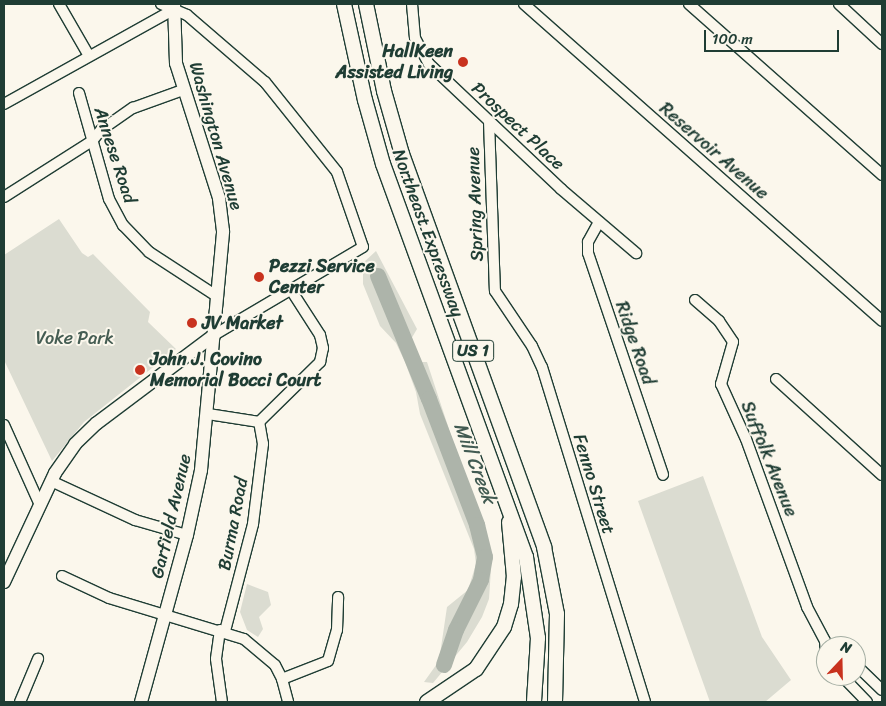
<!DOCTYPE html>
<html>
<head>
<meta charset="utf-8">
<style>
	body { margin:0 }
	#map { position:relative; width:886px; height:706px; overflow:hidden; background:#fbf7ec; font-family:Sriracha,sans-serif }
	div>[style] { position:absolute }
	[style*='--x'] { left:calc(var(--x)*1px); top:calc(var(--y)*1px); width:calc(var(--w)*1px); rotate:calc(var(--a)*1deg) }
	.green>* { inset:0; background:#dbdcd1 }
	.river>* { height:16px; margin:-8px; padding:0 8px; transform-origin:8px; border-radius:8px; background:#adb4aa }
	.roads { filter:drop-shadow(1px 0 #1f3d34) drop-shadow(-1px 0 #1f3d34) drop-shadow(0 1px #1f3d34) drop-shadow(0 -1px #1f3d34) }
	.minor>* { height:10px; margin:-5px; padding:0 5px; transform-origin:5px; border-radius:5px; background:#fbf7ec }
	.major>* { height:12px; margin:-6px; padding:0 6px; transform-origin:6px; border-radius:6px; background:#fbf7ec }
	.highway>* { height:14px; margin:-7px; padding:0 7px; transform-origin:7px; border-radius:7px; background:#fbf7ec }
	.dots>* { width:14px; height:14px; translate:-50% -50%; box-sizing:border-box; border:2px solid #fbf7ec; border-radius:50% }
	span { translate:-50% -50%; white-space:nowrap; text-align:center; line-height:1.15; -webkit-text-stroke:4px #fbf7ec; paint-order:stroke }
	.shield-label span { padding:1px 4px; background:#fbf7ec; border:1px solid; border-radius:4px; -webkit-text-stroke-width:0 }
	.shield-label { font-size:16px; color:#1f3d34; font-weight:700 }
	.poi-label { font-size:18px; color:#1f3d34; font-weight:700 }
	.right { translate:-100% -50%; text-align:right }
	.left { translate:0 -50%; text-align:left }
	.street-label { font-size:18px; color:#1f3d34 }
	.park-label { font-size:18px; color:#455d53 }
	.water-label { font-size:19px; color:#425b52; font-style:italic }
	.frame { position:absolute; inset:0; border:5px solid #1f3d34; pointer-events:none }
	.north { position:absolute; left:816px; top:636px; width:50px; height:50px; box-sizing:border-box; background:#fbf7ec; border:1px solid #a3ada2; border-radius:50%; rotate:21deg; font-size:14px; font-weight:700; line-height:20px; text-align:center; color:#1f3d34 }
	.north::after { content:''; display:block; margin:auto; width:18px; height:22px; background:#c8321e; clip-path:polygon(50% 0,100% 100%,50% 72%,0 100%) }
	.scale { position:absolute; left:704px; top:30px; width:135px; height:22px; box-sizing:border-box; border:2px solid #1f3d34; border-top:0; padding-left:6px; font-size:15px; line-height:18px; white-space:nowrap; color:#1f3d34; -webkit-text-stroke:4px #fbf7ec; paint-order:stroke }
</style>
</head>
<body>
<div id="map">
	<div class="green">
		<div style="clip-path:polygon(59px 219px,82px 253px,88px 257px,93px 254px,150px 312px,148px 322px,176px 349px,84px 422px,52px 461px,4px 360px,4px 255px)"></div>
		<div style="clip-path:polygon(376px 251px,417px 329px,407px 346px,407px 352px,416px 362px,427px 362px,486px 542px,491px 569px,489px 599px,482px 617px,467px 642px,433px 683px,424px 682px,439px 661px,447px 607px,468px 590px,476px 564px,474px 549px,420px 414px,416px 392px,405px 362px,396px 343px,380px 326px,363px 284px,363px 263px)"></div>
		<div style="clip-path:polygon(703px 476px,762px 637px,791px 680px,765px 702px,710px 702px,638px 501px)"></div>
		<div style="clip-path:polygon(247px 584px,268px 592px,271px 605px,259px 617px,263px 629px,258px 637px,247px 630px,240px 612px)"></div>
	</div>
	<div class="river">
		<div style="--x:378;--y:276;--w:133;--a:67.5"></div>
		<div style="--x:429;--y:399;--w:135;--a:69.1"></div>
		<div style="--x:477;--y:525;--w:33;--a:76"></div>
		<div style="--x:485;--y:557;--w:23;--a:100"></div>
		<div style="--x:481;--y:580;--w:56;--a:116.6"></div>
		<div style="--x:456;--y:630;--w:37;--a:109"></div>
	</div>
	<div class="roads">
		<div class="minor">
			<div style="--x:59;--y:4;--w:60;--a:60"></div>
			<div style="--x:161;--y:4;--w:28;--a:23"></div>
			<div style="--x:187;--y:15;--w:103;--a:40.7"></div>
			<div style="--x:265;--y:82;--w:115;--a:51.3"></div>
			<div style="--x:337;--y:172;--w:79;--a:70.9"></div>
			<div style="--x:363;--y:247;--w:173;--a:149.4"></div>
			<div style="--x:412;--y:4;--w:34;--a:85"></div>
			<div style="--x:415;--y:38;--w:30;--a:62"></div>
			<div style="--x:429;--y:64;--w:182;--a:43.4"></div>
			<div style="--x:561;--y:189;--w:99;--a:40.5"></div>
			<div style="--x:524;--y:4;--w:478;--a:41.5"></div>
			<div style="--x:689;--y:4;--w:258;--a:41.5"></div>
			<div style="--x:839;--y:4;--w:59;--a:42.9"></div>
			<div style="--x:79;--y:93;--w:110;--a:74.2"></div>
			<div style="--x:109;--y:199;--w:30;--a:62"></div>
			<div style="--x:123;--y:225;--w:37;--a:46"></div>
			<div style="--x:149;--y:252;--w:82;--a:33.1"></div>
			<div style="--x:4;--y:104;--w:193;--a:-29.1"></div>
			<div style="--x:489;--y:121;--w:170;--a:88"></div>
			<div style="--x:495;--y:291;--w:66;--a:56.1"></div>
			<div style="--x:532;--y:346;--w:23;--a:65"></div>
			<div style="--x:542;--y:367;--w:350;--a:72.9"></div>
			<div style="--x:4;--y:197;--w:104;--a:-32.5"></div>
			<div style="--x:92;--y:141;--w:14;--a:-51"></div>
			<div style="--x:101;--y:130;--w:39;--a:-35"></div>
			<div style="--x:133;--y:108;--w:53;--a:-19.8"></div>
			<div style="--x:599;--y:222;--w:23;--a:119"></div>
			<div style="--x:588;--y:242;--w:11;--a:90"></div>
			<div style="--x:588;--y:253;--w:234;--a:71.3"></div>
			<div style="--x:695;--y:300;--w:32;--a:41"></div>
			<div style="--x:719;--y:321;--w:25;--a:56"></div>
			<div style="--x:733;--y:342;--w:44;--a:105.9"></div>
			<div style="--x:721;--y:384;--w:60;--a:65.6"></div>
			<div style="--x:746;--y:439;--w:179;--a:70"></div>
			<div style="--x:807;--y:607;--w:38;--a:62"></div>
			<div style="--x:825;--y:641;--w:11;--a:85"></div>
			<div style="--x:776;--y:379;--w:143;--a:42.2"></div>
			<div style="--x:208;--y:414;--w:52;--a:8.9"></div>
			<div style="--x:259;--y:422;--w:86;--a:-44.5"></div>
			<div style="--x:320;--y:362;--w:14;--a:-78"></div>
			<div style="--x:323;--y:348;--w:13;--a:-103"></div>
			<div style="--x:320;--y:335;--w:54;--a:-122.8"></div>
			<div style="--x:4;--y:425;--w:88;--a:65.8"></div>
			<div style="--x:51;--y:481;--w:93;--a:24.9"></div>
			<div style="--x:135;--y:520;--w:54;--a:16.1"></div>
			<div style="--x:62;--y:576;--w:52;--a:25.1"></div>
			<div style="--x:109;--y:598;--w:141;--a:16.9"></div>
			<div style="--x:244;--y:639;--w:40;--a:40"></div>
			<div style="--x:275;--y:665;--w:16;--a:63"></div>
			<div style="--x:282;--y:679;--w:24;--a:75"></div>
			<div style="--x:220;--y:630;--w:29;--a:98"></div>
			<div style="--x:216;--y:659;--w:43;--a:82.1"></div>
			<div style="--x:225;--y:631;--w:111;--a:-75.3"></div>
			<div style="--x:253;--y:524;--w:81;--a:-82.9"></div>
			<div style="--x:263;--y:444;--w:22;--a:-100"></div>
			<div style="--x:856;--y:665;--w:36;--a:44"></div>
			<div style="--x:842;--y:676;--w:36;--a:46"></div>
			<div style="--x:282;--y:679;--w:49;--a:-21.4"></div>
			<div style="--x:328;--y:661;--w:32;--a:-74"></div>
			<div style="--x:337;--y:630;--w:33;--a:-88"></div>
			<div style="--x:20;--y:702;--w:47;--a:-67.3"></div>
		</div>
		<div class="major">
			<div style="--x:4;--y:582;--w:120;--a:-64.9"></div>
			<div style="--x:55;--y:473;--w:35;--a:-55"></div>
			<div style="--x:75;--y:444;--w:30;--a:-44"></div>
			<div style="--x:97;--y:423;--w:146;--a:-36.9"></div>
			<div style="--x:141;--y:702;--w:173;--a:-74.6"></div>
			<div style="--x:187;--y:535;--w:66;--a:-77.8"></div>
			<div style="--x:201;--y:470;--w:240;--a:-84.7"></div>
			<div style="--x:223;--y:231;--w:33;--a:-97"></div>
			<div style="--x:219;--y:198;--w:142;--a:-107.7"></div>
			<div style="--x:176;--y:63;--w:59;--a:-91.9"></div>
		</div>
		<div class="highway">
			<div style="--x:344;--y:4;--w:98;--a:77.7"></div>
			<div style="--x:365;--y:100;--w:66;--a:74.3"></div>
			<div style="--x:383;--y:164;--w:418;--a:70"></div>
			<div style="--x:526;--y:557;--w:82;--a:81.6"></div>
			<div style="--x:538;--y:638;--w:64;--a:93.6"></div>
			<div style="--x:366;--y:4;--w:89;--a:78.3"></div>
			<div style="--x:384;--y:91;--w:66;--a:74.1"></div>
			<div style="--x:402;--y:154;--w:418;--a:70.1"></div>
			<div style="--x:544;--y:547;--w:68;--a:79"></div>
			<div style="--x:557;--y:614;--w:88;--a:91.3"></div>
			<div style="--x:427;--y:702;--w:59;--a:-34"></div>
			<div style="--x:476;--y:669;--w:50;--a:-56.3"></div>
			<div style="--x:504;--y:627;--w:24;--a:-73"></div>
			<div style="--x:511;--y:604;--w:27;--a:-84"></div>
			<div style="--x:514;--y:577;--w:55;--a:-95.2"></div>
		</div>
	</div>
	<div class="dots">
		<div style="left:463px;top:62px;background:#c8321e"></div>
		<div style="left:259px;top:277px;background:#c8321e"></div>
		<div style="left:192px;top:323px;background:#c8321e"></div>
		<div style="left:140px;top:370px;background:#c8321e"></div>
	</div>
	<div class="shield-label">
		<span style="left:473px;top:351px">US 1</span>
	</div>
	<div class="poi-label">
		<span class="right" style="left:453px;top:62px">HallKeen<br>Assisted Living</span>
		<span class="left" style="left:269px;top:277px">Pezzi Service<br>Center</span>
		<span class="left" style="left:202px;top:323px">JV Market</span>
		<span class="left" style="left:150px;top:370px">John J. Covino<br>Memorial Bocci Court</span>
	</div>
	<div class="street-label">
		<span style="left:518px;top:126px;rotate:43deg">Prospect Place</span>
		<span style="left:216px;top:136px;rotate:74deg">Washington Avenue</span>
		<span style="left:714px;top:151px;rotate:41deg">Reservoir Avenue</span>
		<span style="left:115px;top:155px;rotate:72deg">Annese Road</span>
		<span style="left:475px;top:204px;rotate:-92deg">Spring Avenue</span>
		<span style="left:428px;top:233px;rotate:70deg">Northeast Expressway</span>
		<span style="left:635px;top:343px;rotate:71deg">Ridge Road</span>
		<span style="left:769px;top:459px;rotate:68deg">Suffolk Avenue</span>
		<span style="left:594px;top:484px;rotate:73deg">Fenno Street</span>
		<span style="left:171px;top:516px;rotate:-77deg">Garfield Avenue</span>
		<span style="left:233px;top:524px;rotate:-79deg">Burma Road</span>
	</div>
	<div class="park-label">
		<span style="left:75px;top:338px">Voke Park</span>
	</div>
	<div class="water-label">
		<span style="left:475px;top:463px;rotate:69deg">Mill Creek</span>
	</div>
	<div class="frame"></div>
	<div class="north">N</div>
	<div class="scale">100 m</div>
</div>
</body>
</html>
